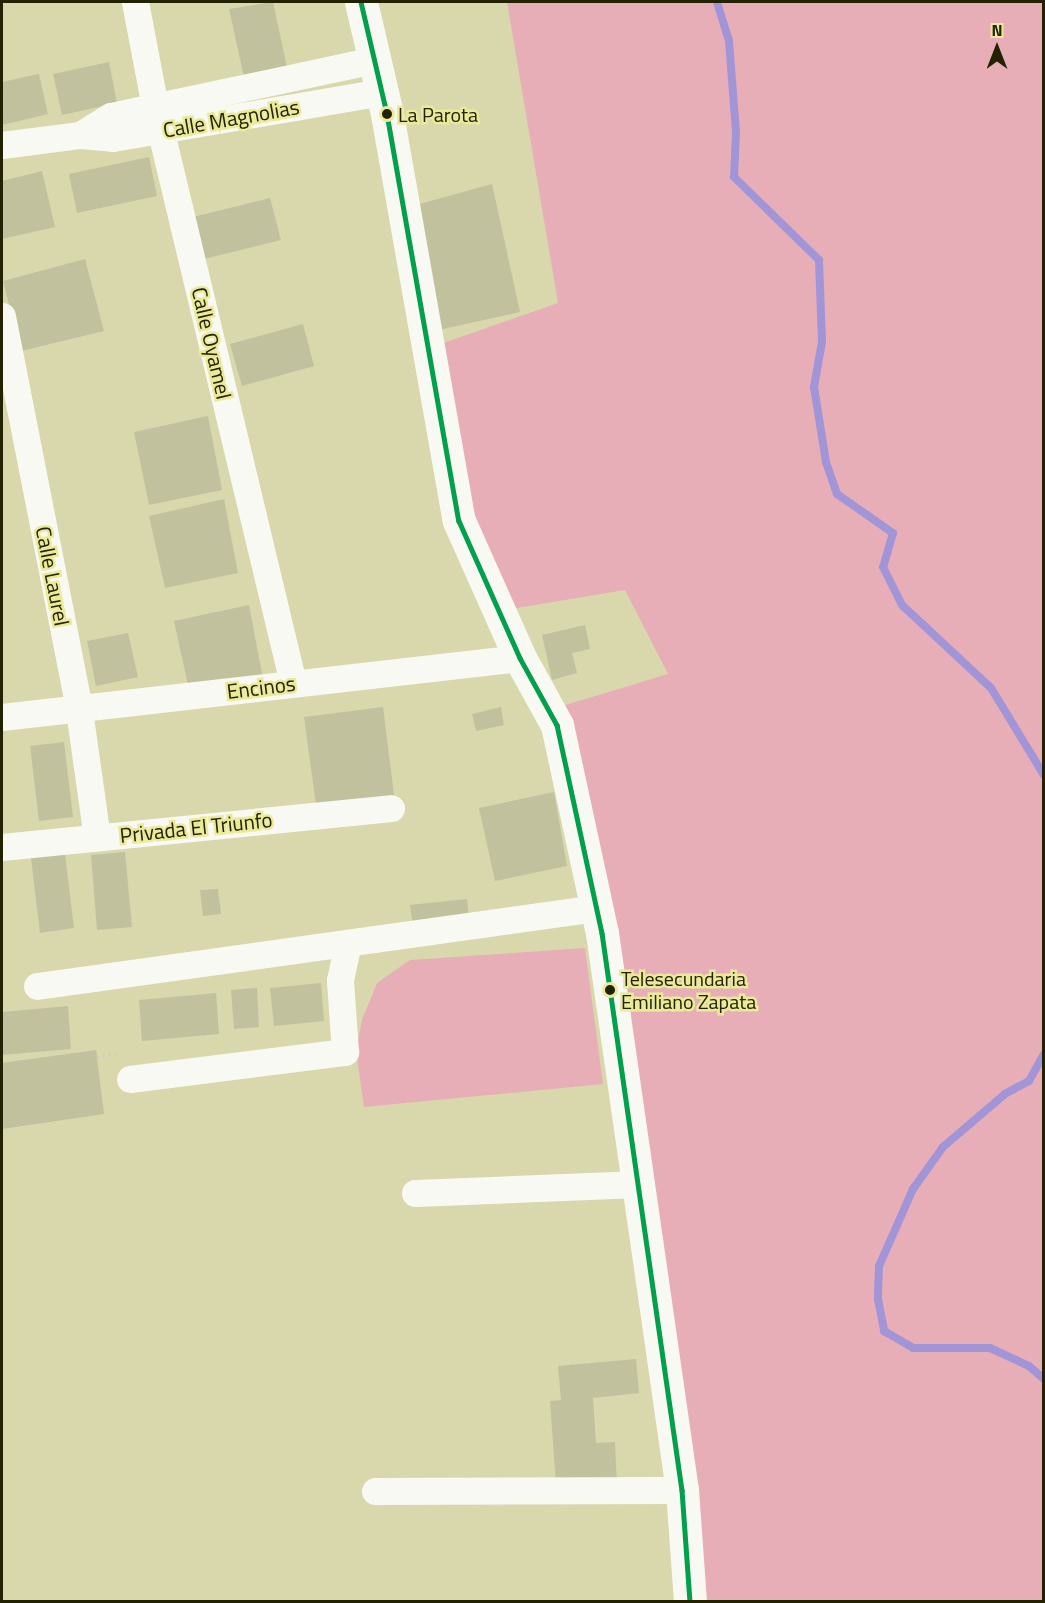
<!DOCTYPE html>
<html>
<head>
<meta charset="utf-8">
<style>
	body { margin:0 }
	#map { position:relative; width:1045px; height:1603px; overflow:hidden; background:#d8d8ac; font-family:"Titillium Web",sans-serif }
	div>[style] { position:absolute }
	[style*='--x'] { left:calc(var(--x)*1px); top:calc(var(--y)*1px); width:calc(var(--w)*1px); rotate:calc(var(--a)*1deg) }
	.green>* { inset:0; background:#e7aeb8 }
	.stream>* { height:8px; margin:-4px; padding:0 4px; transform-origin:4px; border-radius:4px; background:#a295d7 }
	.building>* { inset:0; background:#c1c19e }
	.path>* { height:4px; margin-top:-2px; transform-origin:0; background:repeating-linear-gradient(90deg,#cdcdc0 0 1.5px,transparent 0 6px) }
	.minor>* { height:27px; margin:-13.5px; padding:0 13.5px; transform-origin:13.5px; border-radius:13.5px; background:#f9f9f3 }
	.tertiary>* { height:33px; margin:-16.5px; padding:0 16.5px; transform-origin:16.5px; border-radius:16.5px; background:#f9f9f3 }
	.bus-1>* { height:4.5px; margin:-2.25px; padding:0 2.25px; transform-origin:2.25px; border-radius:2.25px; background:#029f4d }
	.dots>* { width:16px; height:16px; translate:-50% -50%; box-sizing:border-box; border:3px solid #eaea9a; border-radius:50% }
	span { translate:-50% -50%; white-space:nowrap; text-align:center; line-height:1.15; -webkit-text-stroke:5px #eaea9a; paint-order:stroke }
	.bus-label { font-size:20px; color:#222101 }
	.left { translate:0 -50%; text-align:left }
	.street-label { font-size:21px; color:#222101 }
	.frame { position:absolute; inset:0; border:3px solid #222101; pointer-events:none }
	.north { position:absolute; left:967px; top:18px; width:60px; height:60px; -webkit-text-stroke:4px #eaea9a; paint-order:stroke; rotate:0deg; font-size:16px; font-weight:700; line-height:24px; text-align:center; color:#222101 }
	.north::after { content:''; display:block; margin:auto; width:21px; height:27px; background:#222101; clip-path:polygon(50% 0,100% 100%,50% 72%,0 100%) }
</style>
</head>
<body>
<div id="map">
	<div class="green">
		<div style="clip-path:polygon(507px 2px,1043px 2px,1043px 1601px,704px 1601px,549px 710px,668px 674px,625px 590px,499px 611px,429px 348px,558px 303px)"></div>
		<div style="clip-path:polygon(585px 948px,603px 1084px,364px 1107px,356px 1051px,362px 1020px,377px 983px,410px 960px)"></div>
	</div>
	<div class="stream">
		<div style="--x:717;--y:2;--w:41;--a:72.9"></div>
		<div style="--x:729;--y:41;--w:92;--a:85.6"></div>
		<div style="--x:736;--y:133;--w:44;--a:92.6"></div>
		<div style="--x:734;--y:177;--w:119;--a:44.3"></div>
		<div style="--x:819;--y:260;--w:82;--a:87.9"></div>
		<div style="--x:822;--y:342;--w:46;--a:100.1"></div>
		<div style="--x:814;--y:387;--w:76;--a:80.9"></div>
		<div style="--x:826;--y:462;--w:34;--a:71"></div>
		<div style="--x:837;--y:494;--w:68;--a:34.9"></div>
		<div style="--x:893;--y:533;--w:35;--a:106"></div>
		<div style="--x:883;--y:567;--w:42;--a:63.4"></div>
		<div style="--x:902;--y:605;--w:122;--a:43"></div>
		<div style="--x:991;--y:688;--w:102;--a:58.7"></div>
		<div style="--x:1044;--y:1054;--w:31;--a:119"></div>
		<div style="--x:1029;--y:1081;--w:27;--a:152"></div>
		<div style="--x:1005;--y:1094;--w:82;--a:139.5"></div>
		<div style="--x:943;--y:1147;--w:52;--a:125.5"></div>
		<div style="--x:913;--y:1189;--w:84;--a:113.8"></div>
		<div style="--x:879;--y:1266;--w:33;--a:92"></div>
		<div style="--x:878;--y:1299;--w:33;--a:79"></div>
		<div style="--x:884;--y:1331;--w:34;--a:30"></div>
		<div style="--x:913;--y:1348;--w:77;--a:0"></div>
		<div style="--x:990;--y:1348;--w:43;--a:24.8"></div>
		<div style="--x:1029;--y:1366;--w:20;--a:41"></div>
	</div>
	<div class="building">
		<div style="clip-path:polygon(273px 2px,288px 72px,245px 82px,229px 9px)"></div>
		<div style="clip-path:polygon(109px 62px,117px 103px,62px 115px,53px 74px)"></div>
		<div style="clip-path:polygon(39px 74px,48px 114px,2px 125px,2px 82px)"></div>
		<div style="clip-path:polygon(149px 157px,157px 196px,77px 213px,69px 174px)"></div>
		<div style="clip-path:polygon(42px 171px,55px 227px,2px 239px,2px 181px)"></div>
		<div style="clip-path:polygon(492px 184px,520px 312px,438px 330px,416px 205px)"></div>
		<div style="clip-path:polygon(270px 198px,281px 240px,200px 260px,189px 218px)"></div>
		<div style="clip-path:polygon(85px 259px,104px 331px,21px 351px,3px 281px)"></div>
		<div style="clip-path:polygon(303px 324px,314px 366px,242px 386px,230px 344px)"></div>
		<div style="clip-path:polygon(208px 416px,222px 490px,149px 505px,134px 432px)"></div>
		<div style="clip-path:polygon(224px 499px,238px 573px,165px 588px,149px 516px)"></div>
		<div style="clip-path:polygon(249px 605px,263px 679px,190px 694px,174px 621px)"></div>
		<div style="clip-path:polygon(585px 625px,590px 649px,572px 653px,577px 673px,552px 680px,542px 635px)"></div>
		<div style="clip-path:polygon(128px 633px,138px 677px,96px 686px,87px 641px)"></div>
		<div style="clip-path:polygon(383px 707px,394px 795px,316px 805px,304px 717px)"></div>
		<div style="clip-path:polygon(501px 707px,504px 725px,476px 731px,472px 714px)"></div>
		<div style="clip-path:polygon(64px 742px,73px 817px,39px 821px,30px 746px)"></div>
		<div style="clip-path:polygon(554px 792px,567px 866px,495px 881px,479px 808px)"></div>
		<div style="clip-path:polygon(125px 852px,132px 927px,97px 930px,91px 855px)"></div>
		<div style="clip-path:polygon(65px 854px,74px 928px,40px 933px,31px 858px)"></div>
		<div style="clip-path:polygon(218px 889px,221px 914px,203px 916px,200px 890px)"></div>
		<div style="clip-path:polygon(467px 899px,469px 920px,413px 926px,410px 905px)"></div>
		<div style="clip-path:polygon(321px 983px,324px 1021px,274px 1026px,270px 988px)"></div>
		<div style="clip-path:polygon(257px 988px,259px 1027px,234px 1029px,231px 990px)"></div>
		<div style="clip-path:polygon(216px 993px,219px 1034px,142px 1041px,139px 1000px)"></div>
		<div style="clip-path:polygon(68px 1006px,71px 1049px,2px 1055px,2px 1012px)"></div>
		<div style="clip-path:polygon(96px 1050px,104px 1114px,2px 1129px,2px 1063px)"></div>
		<div style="clip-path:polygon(636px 1359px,639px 1393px,593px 1398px,596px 1443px,615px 1442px,617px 1487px,556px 1484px,550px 1401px,561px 1400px,558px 1366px)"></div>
	</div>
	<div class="path">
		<div style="--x:97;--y:1056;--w:23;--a:-7"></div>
	</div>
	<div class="minor">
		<div style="--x:135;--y:2;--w:107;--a:79.2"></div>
		<div style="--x:155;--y:107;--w:592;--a:76.53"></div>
		<div style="--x:80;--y:135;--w:36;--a:-32"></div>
		<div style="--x:111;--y:116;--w:269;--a:-12"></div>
		<div style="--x:2;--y:145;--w:79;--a:-7.3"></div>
		<div style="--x:80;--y:135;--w:33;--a:5"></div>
		<div style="--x:113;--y:138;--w:272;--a:-9.7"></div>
		<div style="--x:2;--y:316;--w:401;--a:78.9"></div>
		<div style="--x:79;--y:710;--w:129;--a:82"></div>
		<div style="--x:2;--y:717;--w:521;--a:-6.5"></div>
		<div style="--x:2;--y:847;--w:391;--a:-5.7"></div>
		<div style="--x:37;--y:986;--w:564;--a:-7.94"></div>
		<div style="--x:130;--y:1079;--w:217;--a:-7.2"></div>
		<div style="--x:345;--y:1052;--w:72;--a:-94"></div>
		<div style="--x:340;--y:980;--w:38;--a:-78"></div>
		<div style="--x:415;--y:1193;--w:224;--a:-2.3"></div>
		<div style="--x:375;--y:1491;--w:307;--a:-0.2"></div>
	</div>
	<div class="tertiary">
		<div style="--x:361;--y:2;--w:115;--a:76.9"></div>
		<div style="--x:387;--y:114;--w:413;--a:80"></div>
		<div style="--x:459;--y:521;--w:150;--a:66"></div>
		<div style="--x:520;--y:658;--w:77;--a:61.1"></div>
		<div style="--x:557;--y:725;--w:213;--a:77.8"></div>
		<div style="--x:602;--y:933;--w:563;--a:81.83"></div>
		<div style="--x:682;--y:1490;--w:112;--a:85.9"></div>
	</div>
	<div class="bus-1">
		<div style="--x:361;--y:2;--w:115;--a:76.9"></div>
		<div style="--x:387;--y:114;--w:413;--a:80"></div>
		<div style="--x:459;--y:521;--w:150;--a:66"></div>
		<div style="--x:520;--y:658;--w:77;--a:61.1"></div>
		<div style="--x:557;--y:725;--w:213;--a:77.8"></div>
		<div style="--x:602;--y:933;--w:563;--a:81.83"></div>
		<div style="--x:682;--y:1490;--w:112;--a:85.9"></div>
	</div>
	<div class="dots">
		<div style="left:387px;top:114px;background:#222101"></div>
		<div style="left:610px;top:990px;background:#222101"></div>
	</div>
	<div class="bus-label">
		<span class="left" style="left:398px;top:114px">La Parota</span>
		<span class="left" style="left:621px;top:990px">Telesecundaria<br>Emiliano Zapata</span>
	</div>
	<div class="street-label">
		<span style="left:231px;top:118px;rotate:-10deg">Calle Magnolias</span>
		<span style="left:212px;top:343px;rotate:77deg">Calle Oyamel</span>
		<span style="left:53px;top:576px;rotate:79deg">Calle Laurel</span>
		<span style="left:261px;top:687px;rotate:-7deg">Encinos</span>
		<span style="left:196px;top:827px;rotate:-6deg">Privada El Triunfo</span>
	</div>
	<div class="frame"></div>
	<div class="north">N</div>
</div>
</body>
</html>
